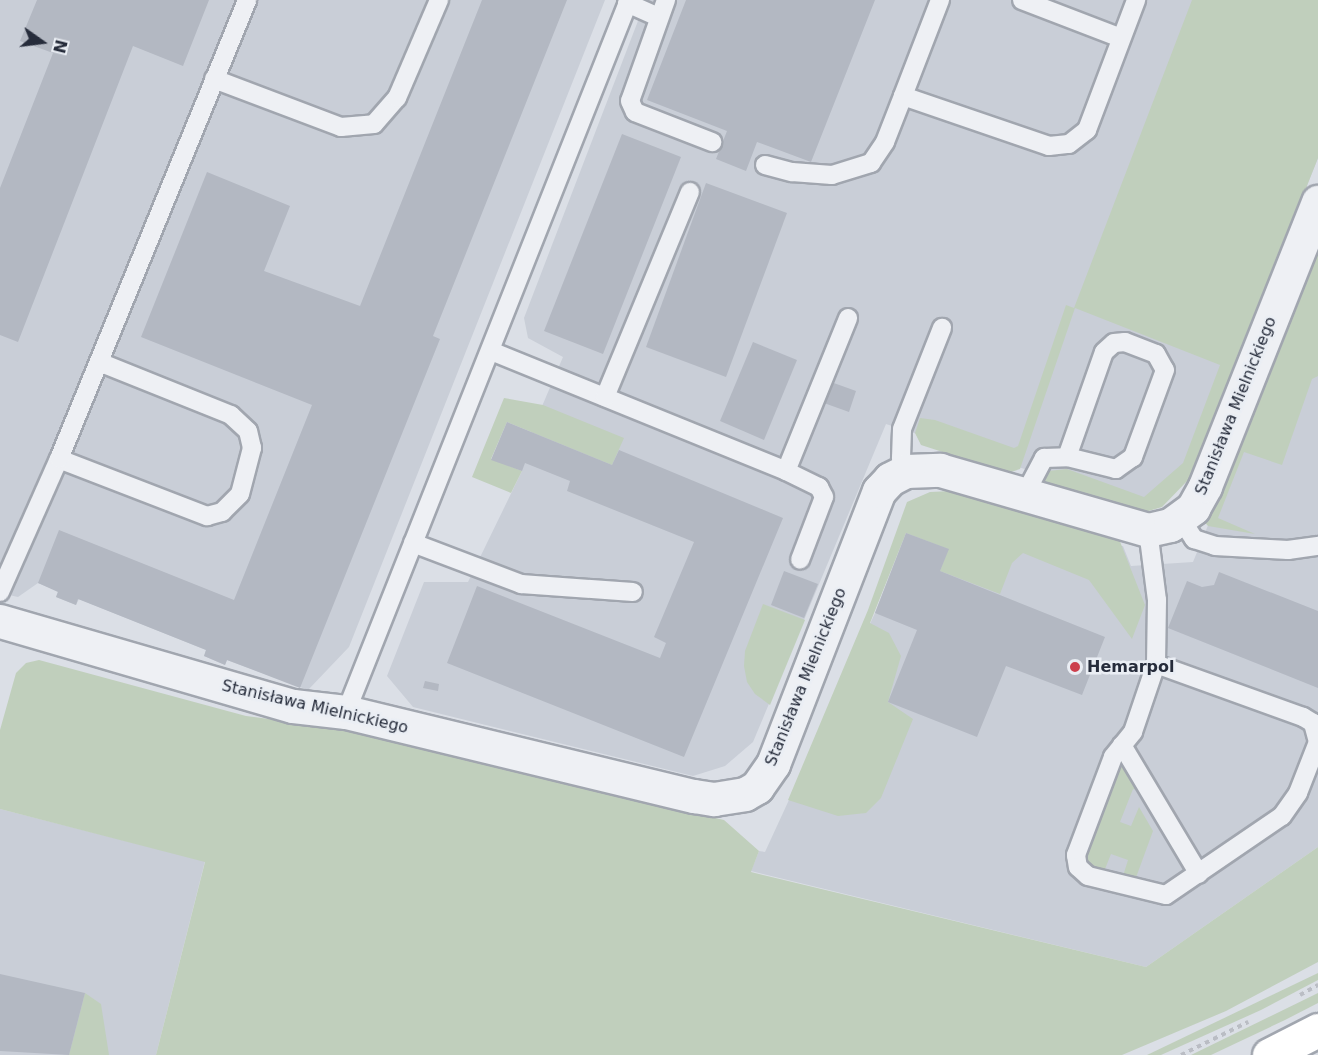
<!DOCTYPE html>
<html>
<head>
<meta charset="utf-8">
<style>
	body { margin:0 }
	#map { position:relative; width:1318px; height:1055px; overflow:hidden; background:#dbdfe6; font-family:"DejaVu Sans",sans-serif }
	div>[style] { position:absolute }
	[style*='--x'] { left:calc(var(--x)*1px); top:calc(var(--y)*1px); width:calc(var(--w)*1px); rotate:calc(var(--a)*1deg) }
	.built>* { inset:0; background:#c9ced7 }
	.green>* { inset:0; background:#c0cfbc }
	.building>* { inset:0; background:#b3b8c2 }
	.path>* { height:4px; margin-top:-2px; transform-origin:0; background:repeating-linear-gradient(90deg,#babdc4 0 4.5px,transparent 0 9px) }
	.roads { filter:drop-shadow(2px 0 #a1a6af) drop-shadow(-2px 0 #a1a6af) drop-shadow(0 2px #a1a6af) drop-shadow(0 -2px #a1a6af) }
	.lane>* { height:18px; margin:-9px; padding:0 9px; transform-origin:9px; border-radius:9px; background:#eef0f4 }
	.street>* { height:33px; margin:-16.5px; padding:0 16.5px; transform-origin:16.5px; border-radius:16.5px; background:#eef0f4 }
	.secondary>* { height:33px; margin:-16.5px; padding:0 16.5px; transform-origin:16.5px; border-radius:16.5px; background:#fff }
	.dots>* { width:16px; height:16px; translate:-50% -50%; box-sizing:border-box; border:3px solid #eaeef4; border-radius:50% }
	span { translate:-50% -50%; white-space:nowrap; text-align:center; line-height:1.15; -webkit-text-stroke:5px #eaeef4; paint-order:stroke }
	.street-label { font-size:16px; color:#262c3b }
	.poi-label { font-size:16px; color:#262c3b; font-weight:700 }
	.left { translate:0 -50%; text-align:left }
	.north { position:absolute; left:12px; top:12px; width:60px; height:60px; -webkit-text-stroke:4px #eaeef4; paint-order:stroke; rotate:104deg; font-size:16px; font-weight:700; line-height:24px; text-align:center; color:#262c3b }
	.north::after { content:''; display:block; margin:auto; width:21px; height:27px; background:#262c3b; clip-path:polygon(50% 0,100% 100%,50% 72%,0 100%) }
</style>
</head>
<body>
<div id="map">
	<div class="built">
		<div style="clip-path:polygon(0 0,605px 0,349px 647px,308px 690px,227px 660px,225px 665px,204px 656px,206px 650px,79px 599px,76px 605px,56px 597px,58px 591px,38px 583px,18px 597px,0 593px)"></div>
		<div style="clip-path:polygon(646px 0,1318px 0,1318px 158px,1195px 468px,1145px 508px,886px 424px,753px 742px,725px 766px,693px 776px,413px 707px,387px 676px,424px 582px,468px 582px,522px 471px,491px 460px,507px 422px,531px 432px,563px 357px,528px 338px,524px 318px)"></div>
		<div style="clip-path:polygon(1318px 257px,1318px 847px,1146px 967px,751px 871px,759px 851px,765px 852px,875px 613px,906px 533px,1123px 546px,1131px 566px,1193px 562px)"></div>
		<div style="clip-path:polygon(0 809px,205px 861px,156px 1055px,0 1055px)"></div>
	</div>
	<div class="green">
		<div style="clip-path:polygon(1192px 0,1318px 0,1318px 158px,1191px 477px,1162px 507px,1145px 512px,1129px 511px,1039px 484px,1048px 471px,1067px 469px,1144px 497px,1183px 463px,1220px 365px,1075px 308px,1020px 469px,1008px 473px,921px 445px,915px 433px,920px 418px,935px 420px,1014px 448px,1018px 446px,1066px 305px,1074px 308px)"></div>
		<div style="clip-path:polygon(1318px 245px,1318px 376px,1312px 379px,1282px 465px,1244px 452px,1218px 518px,1255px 534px,1208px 526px,1202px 519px)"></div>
		<div style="clip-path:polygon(504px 398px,543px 405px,624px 438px,612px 465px,507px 422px,491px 459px,522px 471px,511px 493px,472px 477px)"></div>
		<div style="clip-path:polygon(951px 491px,978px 495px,1119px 539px,1145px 605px,1132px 639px,1089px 580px,1023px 553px,1012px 563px,1000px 594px,940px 571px,948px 549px,906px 533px,870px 623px,889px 633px,901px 656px,888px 702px,913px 719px,881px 798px,866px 813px,838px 816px,788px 800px,868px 610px,907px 502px,930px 492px)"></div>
		<div style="clip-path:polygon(763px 604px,805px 620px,770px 705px,755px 694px,747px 682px,744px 666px,745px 651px)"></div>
		<div style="clip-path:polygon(39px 660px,246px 716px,335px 728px,724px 820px,759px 851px,751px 872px,1146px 967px,1318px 847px,1318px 962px,1226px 1011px,1122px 1055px,156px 1055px,205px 862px,0 809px,0 730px,16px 673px,26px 663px)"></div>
		<div style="clip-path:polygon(1122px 755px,1142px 784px,1139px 791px,1133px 789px,1120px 822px,1131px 826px,1139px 807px,1153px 831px,1134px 883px,1122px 879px,1128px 860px,1111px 854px,1103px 874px,1087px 866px,1085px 855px)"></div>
		<div style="clip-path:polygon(1318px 973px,1318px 980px,1261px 1010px,1161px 1055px,1147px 1055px)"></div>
		<div style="clip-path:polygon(85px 993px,101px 1004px,109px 1055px,69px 1055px)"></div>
		<div style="clip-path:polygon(1318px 993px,1318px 1003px,1285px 1020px,1211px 1055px,1191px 1055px)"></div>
	</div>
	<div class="building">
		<div style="clip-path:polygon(37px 0,209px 0,183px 66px,133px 46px,18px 342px,0 335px,0 188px,53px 53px,20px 41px)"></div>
		<div style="clip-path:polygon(482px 0,567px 0,433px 336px,440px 339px,300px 688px,227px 660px,225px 665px,204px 656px,206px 650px,78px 599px,76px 605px,56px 597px,58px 592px,38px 583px,59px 530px,234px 600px,312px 405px,141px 337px,207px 172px,290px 206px,264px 271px,360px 306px)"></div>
		<div style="clip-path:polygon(686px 0,875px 0,811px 162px,757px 142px,746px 171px,716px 159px,727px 131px,647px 100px)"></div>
		<div style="clip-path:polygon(622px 134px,681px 157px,603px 354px,544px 331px)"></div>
		<div style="clip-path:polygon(706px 183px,787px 213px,726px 377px,646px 347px)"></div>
		<div style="clip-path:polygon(753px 342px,797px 360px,764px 440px,720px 421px)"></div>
		<div style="clip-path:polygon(831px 382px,856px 391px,849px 412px,824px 403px)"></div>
		<div style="clip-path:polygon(507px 422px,612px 465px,619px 450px,783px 518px,684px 757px,447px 663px,477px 586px,660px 658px,666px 643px,654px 637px,694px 542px,567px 491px,570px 481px,525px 463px,522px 471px,491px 460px)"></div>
		<div style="clip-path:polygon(906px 533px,949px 549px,940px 571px,1105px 637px,1082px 695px,1006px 666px,977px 737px,888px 702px,917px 630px,875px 613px)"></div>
		<div style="clip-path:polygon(784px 571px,818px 584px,804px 618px,771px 605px)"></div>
		<div style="clip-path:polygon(1219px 572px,1318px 611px,1318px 688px,1168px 628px,1187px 581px,1202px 587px,1214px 585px)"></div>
		<div style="clip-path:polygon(425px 681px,439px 684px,438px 691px,423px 688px)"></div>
		<div style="clip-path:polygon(0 974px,85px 993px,69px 1055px,0 1051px)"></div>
	</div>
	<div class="path">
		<div style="--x:1300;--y:995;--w:21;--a:-29"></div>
		<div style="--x:1181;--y:1055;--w:75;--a:-26.2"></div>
	</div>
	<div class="roads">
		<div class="lane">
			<div style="--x:666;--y:0;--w:107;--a:109.6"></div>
			<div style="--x:630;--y:101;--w:12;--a:66"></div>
			<div style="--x:635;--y:112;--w:83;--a:21.3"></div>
			<div style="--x:940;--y:0;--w:103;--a:111.1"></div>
			<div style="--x:903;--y:96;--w:154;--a:18.9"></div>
			<div style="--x:1049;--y:146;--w:20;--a:-6"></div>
			<div style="--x:1069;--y:144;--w:23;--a:-38"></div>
			<div style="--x:1087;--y:130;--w:139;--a:-69.3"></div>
			<div style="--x:1022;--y:0;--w:106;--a:21"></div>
			<div style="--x:627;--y:3;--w:35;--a:24"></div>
			<div style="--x:214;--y:79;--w:136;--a:20.7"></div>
			<div style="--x:341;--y:127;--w:33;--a:-5"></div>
			<div style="--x:374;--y:124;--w:35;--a:-49"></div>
			<div style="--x:397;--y:98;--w:107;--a:-66.8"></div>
			<div style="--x:765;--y:165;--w:28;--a:15"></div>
			<div style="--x:792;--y:172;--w:40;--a:4.3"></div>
			<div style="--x:832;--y:175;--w:41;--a:-17.1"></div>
			<div style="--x:871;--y:163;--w:25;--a:-56"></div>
			<div style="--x:885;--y:142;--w:49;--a:-68.6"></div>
			<div style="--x:491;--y:351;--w:318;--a:22.1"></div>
			<div style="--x:786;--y:471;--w:165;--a:-67.9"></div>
			<div style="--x:605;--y:397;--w:222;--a:-67.5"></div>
			<div style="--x:59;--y:459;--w:159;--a:21.1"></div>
			<div style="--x:207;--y:516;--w:16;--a:-15"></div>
			<div style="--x:222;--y:512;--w:25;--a:-45"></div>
			<div style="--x:240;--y:494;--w:48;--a:-75.4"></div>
			<div style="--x:252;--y:448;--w:17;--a:-103"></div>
			<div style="--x:248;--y:431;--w:23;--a:-137"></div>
			<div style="--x:231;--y:415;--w:142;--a:-158.1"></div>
			<div style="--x:786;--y:471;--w:37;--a:26"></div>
			<div style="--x:819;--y:487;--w:11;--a:63"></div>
			<div style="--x:824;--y:497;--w:67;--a:110.9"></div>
			<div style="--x:906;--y:471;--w:14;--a:-111"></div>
			<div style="--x:901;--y:458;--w:29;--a:-88"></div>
			<div style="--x:902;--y:429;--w:109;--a:-68.4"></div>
			<div style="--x:1025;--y:494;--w:41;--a:-62.2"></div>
			<div style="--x:1044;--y:458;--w:23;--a:-2"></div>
			<div style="--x:1067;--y:457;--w:111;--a:-70.6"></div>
			<div style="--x:1104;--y:352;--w:13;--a:-42"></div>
			<div style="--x:1114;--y:343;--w:11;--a:-5"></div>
			<div style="--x:1125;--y:342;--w:33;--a:21"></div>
			<div style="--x:1156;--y:354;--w:18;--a:61"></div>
			<div style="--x:1165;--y:370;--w:93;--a:110.2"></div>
			<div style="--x:1133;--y:457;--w:21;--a:145"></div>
			<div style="--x:1116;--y:469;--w:50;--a:-166.2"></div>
			<div style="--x:1181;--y:519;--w:24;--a:57"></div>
			<div style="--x:1194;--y:539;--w:22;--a:18"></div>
			<div style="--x:1215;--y:546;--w:73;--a:3.1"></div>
			<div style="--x:1288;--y:550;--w:30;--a:-8"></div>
			<div style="--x:1148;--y:530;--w:71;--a:82.7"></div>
			<div style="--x:1157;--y:600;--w:64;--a:90.9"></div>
			<div style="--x:1156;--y:664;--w:72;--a:108.7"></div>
			<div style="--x:1133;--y:732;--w:32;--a:129"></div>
			<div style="--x:1113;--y:757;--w:105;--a:110.7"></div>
			<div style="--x:1076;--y:855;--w:12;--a:81"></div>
			<div style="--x:1078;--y:867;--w:13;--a:42"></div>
			<div style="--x:1088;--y:876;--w:80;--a:13.7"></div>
			<div style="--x:1166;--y:895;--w:140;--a:-34.3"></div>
			<div style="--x:1282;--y:816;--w:28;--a:-55"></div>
			<div style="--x:1298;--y:793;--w:55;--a:-68.6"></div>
			<div style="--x:1318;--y:742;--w:20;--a:-105"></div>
			<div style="--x:1313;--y:723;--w:12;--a:-149"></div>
			<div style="--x:1303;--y:717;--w:156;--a:-160.2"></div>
			<div style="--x:413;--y:543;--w:116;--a:20.8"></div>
			<div style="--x:521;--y:584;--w:112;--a:4.1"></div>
			<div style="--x:0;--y:592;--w:145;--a:-66.1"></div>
			<div style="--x:59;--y:459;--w:496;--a:-67.7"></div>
			<div style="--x:346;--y:712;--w:766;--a:-68.32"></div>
			<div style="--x:1122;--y:745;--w:150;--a:59.2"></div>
		</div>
		<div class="street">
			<div style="--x:0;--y:621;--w:305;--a:16.2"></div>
			<div style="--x:293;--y:706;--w:53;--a:6.5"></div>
			<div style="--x:346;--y:712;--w:358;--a:13.6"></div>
			<div style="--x:694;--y:796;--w:20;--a:9"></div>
			<div style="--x:714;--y:799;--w:31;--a:-9"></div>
			<div style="--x:745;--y:794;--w:14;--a:-30"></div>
			<div style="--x:757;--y:787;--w:28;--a:-55"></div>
			<div style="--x:773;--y:764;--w:293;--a:-68.8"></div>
			<div style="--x:879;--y:491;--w:16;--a:-47"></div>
			<div style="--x:890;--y:479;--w:18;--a:-27"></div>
			<div style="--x:906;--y:471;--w:34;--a:-2"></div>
			<div style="--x:940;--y:470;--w:216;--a:16.1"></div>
			<div style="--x:1148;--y:530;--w:23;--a:-13"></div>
			<div style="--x:1170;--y:525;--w:29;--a:-36"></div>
			<div style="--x:1193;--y:508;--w:25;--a:-61"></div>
			<div style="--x:1205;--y:486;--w:306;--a:-68.3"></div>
		</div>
		<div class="secondary">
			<div style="--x:1269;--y:1055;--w:55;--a:-27"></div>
		</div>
	</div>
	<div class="dots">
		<div style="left:1075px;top:667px;background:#cc3f4d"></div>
	</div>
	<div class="street-label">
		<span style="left:1236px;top:406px;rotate:-68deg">Stanisława Mielnickiego</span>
		<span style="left:806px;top:677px;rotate:-68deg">Stanisława Mielnickiego</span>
		<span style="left:315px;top:707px;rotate:13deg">Stanisława Mielnickiego</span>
	</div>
	<div class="poi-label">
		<span class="left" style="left:1087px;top:667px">Hemarpol</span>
	</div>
	<div class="north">N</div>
</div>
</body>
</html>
